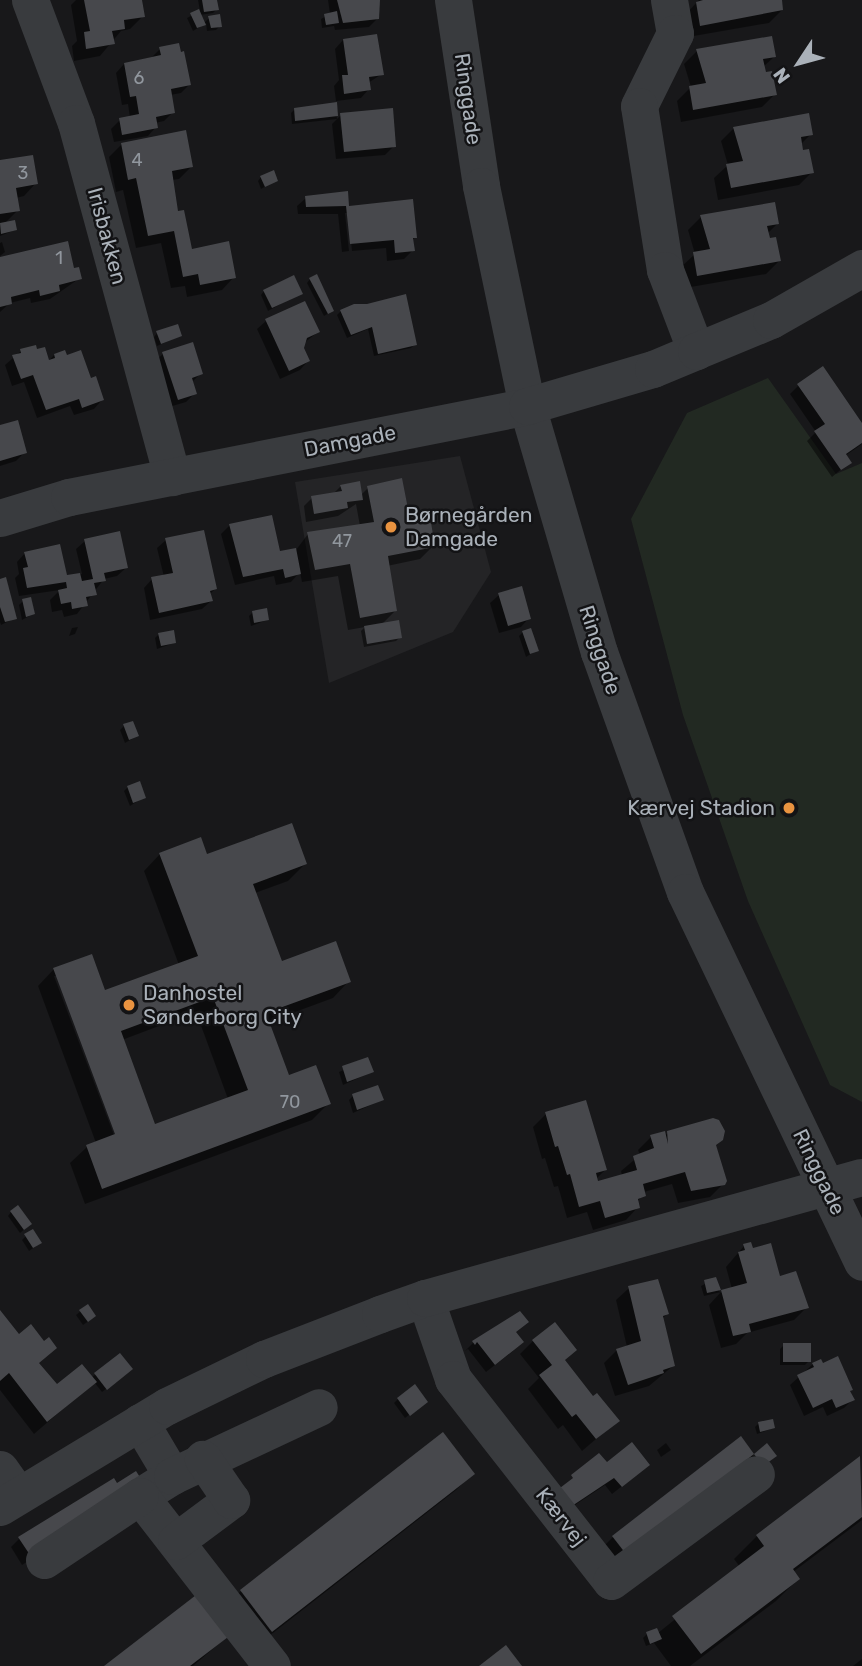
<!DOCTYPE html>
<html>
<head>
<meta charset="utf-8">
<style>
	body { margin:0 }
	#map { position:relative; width:862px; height:1666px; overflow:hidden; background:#18181a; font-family:Rubik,sans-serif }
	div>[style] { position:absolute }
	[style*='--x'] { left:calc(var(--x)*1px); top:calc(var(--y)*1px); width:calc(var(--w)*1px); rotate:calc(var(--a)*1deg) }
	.built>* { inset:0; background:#242426 }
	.green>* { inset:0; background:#222922 }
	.shadow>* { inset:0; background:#0007 }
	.building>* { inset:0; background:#47484c }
	.minor>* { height:37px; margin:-18.5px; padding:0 18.5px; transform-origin:18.5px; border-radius:18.5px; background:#393b3e }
	.dots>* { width:19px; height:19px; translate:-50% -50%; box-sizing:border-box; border:4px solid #131315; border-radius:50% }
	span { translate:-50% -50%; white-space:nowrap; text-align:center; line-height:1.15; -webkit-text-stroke:5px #131315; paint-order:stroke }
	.number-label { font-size:18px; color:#91979e }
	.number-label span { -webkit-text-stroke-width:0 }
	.street-label { font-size:21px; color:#aab1b9 }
	.poi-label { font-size:21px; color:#aab1b9 }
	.left { translate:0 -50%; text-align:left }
	.right { translate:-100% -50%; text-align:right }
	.north { position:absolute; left:764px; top:28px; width:70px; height:70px; -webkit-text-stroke:5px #131315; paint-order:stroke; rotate:234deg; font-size:19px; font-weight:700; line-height:28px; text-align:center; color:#aab1b9 }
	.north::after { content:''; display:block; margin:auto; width:24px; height:32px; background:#aab1b9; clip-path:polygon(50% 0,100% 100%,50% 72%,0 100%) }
</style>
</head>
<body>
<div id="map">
	<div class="built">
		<div style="clip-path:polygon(460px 456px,491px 572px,453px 632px,329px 683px,295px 482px)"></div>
	</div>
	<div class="green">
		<div style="clip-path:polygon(768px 378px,836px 474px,862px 463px,862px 1102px,830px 1085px,748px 901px,683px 715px,631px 519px,687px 413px)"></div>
	</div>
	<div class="shadow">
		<div style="clip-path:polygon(76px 0,141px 0,143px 16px,130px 29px,121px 31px,100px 56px,74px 61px,72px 46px,77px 41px,71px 5px)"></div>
		<div style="clip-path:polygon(198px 0,216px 0,217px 9px,213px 13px,200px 15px,203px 24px,209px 18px,220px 26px,216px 30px,207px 31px,206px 23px,193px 31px,187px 18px,200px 11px)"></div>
		<div style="clip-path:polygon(328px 0,377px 0,377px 19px,369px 27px,335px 30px,334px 26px,322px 28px,321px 19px,330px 14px)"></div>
		<div style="clip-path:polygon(699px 0,780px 0,782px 10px,769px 23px,688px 37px,684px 16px)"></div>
		<div style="clip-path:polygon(343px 40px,382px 74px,368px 83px,369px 89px,361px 98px,336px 101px,334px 86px,339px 80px,335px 49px)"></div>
		<div style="clip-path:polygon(160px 49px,189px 85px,181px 93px,170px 95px,173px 112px,164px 121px,155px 123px,156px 127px,148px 136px,114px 142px,111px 129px,120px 120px,130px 118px,128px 104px,122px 105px,116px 73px,124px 64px,152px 57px)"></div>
		<div style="clip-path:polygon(697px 51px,774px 57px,763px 67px,775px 94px,762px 107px,681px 122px,677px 101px,691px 87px,684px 64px)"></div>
		<div style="clip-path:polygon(335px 104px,337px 119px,292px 124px,291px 113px,295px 109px)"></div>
		<div style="clip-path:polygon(341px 115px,394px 146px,385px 155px,336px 159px,332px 124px)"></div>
		<div style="clip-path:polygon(734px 128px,811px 134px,800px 145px,812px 172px,799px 185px,718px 200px,714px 178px,728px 165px,721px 141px)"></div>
		<div style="clip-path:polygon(122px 144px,192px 166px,179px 179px,172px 180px,172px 194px,191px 251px,234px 277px,222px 290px,187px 297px,185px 286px,171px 288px,161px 243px,136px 248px,123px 190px,116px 192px,109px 157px)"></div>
		<div style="clip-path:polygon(0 162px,36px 183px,24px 196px,16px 198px,18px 210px,5px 223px,15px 230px,0 236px)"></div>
		<div style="clip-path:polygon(261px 177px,276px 180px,261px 189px,258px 181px)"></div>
		<div style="clip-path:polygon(346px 193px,348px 207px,415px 237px,412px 241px,413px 250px,404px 259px,387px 261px,386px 248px,352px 251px,348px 213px,345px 213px,349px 251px,342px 252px,338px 214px,298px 214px,297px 206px,306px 198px)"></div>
		<div style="clip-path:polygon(701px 217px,778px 223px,767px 234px,779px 261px,766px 274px,685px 288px,681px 267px,695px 254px,688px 230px)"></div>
		<div style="clip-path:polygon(2px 242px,5px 252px,0 256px,0 243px)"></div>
		<div style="clip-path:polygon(0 259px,72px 270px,80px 278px,50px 299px,31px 303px,30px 298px,10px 303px,0 312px)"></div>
		<div style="clip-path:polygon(310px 279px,332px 311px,324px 316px,307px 283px)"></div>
		<div style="clip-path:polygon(264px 291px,301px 293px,268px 311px,261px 295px)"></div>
		<div style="clip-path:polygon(341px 311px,415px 344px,411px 348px,374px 356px,368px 329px,347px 338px,337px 315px)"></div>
		<div style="clip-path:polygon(266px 321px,318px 332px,304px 343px,302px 348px,308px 361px,300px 370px,280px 379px,257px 329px)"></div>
		<div style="clip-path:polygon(157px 333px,180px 336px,157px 346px,154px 337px)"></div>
		<div style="clip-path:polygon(21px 351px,48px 362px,54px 355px,66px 357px,89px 380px,102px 400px,94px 409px,74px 415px,70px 406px,37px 418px,24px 382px,12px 386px,5px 365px)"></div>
		<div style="clip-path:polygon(163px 354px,201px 373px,191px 383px,195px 393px,186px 402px,169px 407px,154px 362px)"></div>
		<div style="clip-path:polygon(799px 385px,862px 426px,862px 444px,845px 456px,850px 462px,832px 477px,807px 441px,816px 432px,790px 394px)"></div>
		<div style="clip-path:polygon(0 427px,25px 452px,16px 461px,0 466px)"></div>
		<div style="clip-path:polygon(341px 486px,360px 496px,368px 488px,408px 516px,433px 546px,420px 559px,387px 566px,395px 611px,381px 625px,400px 637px,396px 641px,364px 647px,361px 631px,365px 627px,348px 630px,338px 576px,302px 582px,300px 572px,291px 582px,276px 585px,274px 576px,235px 585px,221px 534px,230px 525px,279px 553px,296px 550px,308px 534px,360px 526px,356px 504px,338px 516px,306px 522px,304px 506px,312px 498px,333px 494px)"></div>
		<div style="clip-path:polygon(166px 540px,215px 589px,209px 595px,211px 601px,202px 609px,150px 620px,144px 588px,152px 579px,164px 577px,157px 548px)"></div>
		<div style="clip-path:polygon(85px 541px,126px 568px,117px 576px,104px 579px,77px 614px,64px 617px,62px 610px,52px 612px,50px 600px,60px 590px,19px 596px,15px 578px,19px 574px,17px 562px,25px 553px,65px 577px,82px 574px,76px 549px)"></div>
		<div style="clip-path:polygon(0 581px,15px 618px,1px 625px,0 622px)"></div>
		<div style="clip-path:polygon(499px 595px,529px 618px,521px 627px,499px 633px,490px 603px)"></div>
		<div style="clip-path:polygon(23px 601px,33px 614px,22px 620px,19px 605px)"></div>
		<div style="clip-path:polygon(253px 612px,267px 620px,251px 626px,249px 616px)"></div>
		<div style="clip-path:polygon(78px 627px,75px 634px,69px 636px,72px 628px)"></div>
		<div style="clip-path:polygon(523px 632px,537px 650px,526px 657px,519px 636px)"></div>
		<div style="clip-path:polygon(159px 634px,174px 643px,157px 649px,155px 638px)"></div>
		<div style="clip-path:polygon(124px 726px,137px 736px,125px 743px,120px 730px)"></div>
		<div style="clip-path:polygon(128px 787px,144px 797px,130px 806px,124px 791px)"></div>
		<div style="clip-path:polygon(evenodd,160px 854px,305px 864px,288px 881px,255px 893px,281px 963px,349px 981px,333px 998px,268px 1022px,288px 1077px,329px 1103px,312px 1120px,85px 1204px,70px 1163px,87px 1147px,96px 1143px,38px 986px,54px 969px,104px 992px,179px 965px,144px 871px,160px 854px,54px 976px,58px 976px,120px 1142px,117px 1143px,54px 976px,160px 854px,196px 1012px,228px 1099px,154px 1127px,122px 1040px,196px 1012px)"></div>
		<div style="clip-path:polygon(367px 1059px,372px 1072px,343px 1085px,339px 1072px)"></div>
		<div style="clip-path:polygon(353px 1096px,382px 1100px,353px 1113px,349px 1100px)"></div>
		<div style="clip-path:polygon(546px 1114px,605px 1170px,596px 1179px,597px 1183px,622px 1176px,621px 1171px,640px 1155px,638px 1150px,651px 1137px,664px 1136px,668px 1133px,714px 1146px,723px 1184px,710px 1197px,678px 1203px,672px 1184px,644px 1192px,637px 1203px,638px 1207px,626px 1220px,593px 1230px,587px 1212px,567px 1218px,558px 1186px,554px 1187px,545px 1158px,542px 1159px,533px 1127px)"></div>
		<div style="clip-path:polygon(11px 1212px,26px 1228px,20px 1233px,8px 1216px)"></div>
		<div style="clip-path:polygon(26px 1236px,40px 1243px,29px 1251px,22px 1240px)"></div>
		<div style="clip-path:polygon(744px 1246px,807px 1307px,794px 1320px,747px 1333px,736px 1344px,721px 1348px,709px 1305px,721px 1292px,704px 1296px,701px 1286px,715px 1279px,720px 1293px,732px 1289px,726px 1267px)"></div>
		<div style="clip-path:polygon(629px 1288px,667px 1314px,662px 1319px,673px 1366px,649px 1386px,615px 1396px,604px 1363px,617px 1350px,627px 1347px,616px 1300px)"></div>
		<div style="clip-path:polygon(87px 1306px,90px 1320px,83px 1325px,76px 1315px)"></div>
		<div style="clip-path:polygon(0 1314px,57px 1387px,91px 1378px,120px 1355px,127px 1373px,102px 1392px,94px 1382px,34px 1434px,0 1390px)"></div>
		<div style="clip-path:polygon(514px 1333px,513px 1351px,486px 1372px,468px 1349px,465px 1351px,473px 1343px)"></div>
		<div style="clip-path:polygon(533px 1341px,575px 1350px,564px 1361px,593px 1399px,617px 1421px,582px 1451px,563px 1425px,558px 1429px,528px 1389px,539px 1378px,520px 1354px)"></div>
		<div style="clip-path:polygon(784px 1345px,809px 1361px,805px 1365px,780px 1365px,780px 1349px)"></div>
		<div style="clip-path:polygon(813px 1364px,849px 1392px,853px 1399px,844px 1408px,827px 1416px,823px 1407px,804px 1416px,790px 1385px)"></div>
		<div style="clip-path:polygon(398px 1399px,422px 1405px,405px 1418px,394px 1403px)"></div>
		<div style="clip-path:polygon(759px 1423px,773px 1428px,757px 1434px,755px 1427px)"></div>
		<div style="clip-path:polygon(740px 1438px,754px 1457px,767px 1445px,759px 1469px,750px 1457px,612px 1566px,600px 1550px,613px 1537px)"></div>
		<div style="clip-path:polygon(666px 1443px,671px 1450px,661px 1457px,657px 1450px)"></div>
		<div style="clip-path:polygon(860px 1459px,862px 1520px,793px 1572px,798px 1579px,776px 1601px,690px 1666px,671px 1666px,654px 1643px,646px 1646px,643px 1638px,647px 1634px,658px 1633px,740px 1567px,734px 1559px,757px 1536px)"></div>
		<div style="clip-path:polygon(606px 1464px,639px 1473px,612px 1494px,605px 1485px,560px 1515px)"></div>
		<div style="clip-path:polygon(473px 1473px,456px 1490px,255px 1647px,224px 1607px,241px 1591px)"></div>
		<div style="clip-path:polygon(117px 1486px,134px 1493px,22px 1565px,11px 1547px,19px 1539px)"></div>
		<div style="clip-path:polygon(230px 1634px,193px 1666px,107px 1666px)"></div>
		<div style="clip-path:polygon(862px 1659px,862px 1666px,853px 1666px)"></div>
	</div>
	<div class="building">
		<div style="clip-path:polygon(84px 0,142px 0,145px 17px,124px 20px,125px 29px,112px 31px,115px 44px,86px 49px,84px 32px,90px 31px)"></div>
		<div style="clip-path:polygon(202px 0,217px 0,219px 10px,204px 12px)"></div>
		<div style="clip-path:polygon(337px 0,380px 0,379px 19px,343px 23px)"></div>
		<div style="clip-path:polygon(703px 0,782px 0,783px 10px,700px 26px,696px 2px)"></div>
		<div style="clip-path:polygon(199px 9px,206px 25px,197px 28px,190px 13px)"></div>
		<div style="clip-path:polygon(337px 11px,339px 23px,326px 25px,324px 14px)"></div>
		<div style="clip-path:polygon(220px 14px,222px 27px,211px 28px,208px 16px)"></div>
		<div style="clip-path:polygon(377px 34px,384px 75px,369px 77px,371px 90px,344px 94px,342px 75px,348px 75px,343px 39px)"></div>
		<div style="clip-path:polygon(772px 36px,776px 57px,763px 59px,766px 72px,772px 71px,777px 95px,693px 110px,689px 86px,706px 83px,696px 49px)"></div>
		<div style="clip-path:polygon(179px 43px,181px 52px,184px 51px,191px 85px,171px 89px,175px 113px,156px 117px,158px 128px,122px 135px,119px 118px,139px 114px,136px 96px,130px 97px,124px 63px,161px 55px,159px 47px)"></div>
		<div style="clip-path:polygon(337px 102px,338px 116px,295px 121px,294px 108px)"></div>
		<div style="clip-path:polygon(393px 108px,396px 147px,344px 152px,340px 113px)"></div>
		<div style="clip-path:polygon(809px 113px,813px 135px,801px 137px,803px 150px,809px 149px,814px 173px,731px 188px,726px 164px,743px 161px,733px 127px)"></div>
		<div style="clip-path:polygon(186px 130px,193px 167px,172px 171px,178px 211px,184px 210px,192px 249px,229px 241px,236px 278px,200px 285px,198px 274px,183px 277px,174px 231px,148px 236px,136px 178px,128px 180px,121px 143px)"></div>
		<div style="clip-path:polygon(33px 155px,38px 184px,16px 188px,20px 211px,0 214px,0 160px)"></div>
		<div style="clip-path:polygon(274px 170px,278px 181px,265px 187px,260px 176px)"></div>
		<div style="clip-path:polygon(348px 191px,349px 206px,413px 199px,417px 238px,413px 238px,415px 251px,395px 253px,394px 240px,350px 244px,346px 206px,306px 207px,305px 196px)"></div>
		<div style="clip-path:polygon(775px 202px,779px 224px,767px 226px,770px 238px,776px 237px,781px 261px,697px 276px,693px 252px,710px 249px,700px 215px)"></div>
		<div style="clip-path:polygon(15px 220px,17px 230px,1px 234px,0 223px)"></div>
		<div style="clip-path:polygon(68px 241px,74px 268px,79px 267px,82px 279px,59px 285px,60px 291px,40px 296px,39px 290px,11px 297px,12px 304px,0 307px,0 257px)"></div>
		<div style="clip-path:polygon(317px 274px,334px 311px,328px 314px,309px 278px)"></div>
		<div style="clip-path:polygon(294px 275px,303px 294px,272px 308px,263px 290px)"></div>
		<div style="clip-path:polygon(406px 294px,417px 345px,378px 354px,372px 327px,351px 335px,340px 310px,354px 304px,367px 304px)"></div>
		<div style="clip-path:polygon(305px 301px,320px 332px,307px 338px,304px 348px,310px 361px,289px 371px,265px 319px)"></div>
		<div style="clip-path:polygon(178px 324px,182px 336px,161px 344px,156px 331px)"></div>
		<div style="clip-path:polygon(193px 342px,203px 374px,192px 378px,197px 394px,178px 400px,162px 352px)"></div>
		<div style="clip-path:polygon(36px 345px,37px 349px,45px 347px,49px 360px,55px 358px,54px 354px,65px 350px,67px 355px,81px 350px,91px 378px,96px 376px,104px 400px,82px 408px,79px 399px,46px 410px,33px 375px,21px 379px,12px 355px,21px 353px,20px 349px)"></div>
		<div style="clip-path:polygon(823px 366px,862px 423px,862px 443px,846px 454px,852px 463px,841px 470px,814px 431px,825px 424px,797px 384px)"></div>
		<div style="clip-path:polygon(18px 420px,27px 453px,0 461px,0 425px)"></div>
		<div style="clip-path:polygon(402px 478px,409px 514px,429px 510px,435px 547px,388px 556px,397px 611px,360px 618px,350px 564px,315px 570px,307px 532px,374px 522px,367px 486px)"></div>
		<div style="clip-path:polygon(360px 481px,363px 500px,347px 502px,348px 508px,314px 514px,311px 496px,342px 491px,340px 485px)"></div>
		<div style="clip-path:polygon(272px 515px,280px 551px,296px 548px,301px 574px,285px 578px,283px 569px,243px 577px,229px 524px)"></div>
		<div style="clip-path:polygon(204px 530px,217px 589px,210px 591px,213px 601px,159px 613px,151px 577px,173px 573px,165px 538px)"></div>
		<div style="clip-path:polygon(120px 531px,128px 568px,104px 573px,106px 581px,94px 583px,97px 595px,86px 597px,88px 606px,72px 609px,71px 602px,61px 604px,58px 590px,67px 588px,66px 582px,27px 588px,23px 568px,28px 567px,24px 552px,60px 544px,67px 575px,80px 573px,82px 581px,93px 579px,84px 539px)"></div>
		<div style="clip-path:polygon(6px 577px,17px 619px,5px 622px,0 607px,0 579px)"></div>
		<div style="clip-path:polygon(522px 586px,531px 619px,508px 626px,498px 593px)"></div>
		<div style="clip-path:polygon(31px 597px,35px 614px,26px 617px,22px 599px)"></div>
		<div style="clip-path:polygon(267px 608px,269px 620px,254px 623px,252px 611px)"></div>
		<div style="clip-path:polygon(399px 620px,402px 638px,367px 644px,364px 626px)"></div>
		<div style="clip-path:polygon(531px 628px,539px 651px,530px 654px,522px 631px)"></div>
		<div style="clip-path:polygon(174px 630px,176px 643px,161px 646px,158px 633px)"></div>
		<div style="clip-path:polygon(133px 721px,139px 736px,129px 740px,123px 724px)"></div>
		<div style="clip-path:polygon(140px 781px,146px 798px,133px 803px,127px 786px)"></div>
		<div style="clip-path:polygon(evenodd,292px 823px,307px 864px,253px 884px,282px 961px,336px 941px,351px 982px,266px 1013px,289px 1075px,316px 1065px,331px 1104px,102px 1189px,86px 1145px,115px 1134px,53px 968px,92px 954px,105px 990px,198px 956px,159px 853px,201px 837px,207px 854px,292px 823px,213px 997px,248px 1090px,155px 1124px,121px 1031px,213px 997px)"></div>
		<div style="clip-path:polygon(368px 1057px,374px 1072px,347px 1082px,342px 1066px)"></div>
		<div style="clip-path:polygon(378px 1085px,384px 1100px,357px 1110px,352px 1094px)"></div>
		<div style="clip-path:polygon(586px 1100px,607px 1170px,596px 1173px,598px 1181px,637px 1170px,633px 1156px,654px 1148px,650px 1135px,665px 1131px,668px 1144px,667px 1131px,713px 1118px,719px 1120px,725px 1131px,723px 1140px,716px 1145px,727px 1181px,725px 1185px,691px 1191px,685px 1172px,643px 1184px,646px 1196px,638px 1199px,640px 1208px,605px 1218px,600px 1201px,579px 1207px,570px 1174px,567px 1175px,558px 1146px,555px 1147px,545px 1112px)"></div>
		<div style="clip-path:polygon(18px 1205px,32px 1224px,24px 1230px,10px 1211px)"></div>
		<div style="clip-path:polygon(33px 1229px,42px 1243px,33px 1248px,24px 1234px)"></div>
		<div style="clip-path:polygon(751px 1242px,753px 1248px,771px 1243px,780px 1276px,796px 1271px,809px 1308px,749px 1324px,751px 1332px,733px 1336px,721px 1290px,707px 1293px,704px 1280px,716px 1277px,721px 1290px,747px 1283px,738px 1252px,745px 1250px,743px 1244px)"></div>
		<div style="clip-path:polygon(658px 1279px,669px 1314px,663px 1316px,675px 1366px,663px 1370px,664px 1373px,628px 1385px,616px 1349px,641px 1341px,628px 1286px)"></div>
		<div style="clip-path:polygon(88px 1304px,96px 1316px,88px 1322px,79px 1310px)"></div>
		<div style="clip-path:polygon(0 1310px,19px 1334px,31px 1324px,44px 1341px,49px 1337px,57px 1348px,39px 1363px,57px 1384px,82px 1364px,97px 1382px,47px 1422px,9px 1373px,0 1381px)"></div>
		<div style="clip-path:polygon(520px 1311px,529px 1322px,516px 1332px,524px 1342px,495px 1365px,477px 1342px,475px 1345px,472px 1341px)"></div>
		<div style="clip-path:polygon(555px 1322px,577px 1350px,565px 1360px,593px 1396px,597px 1393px,620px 1421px,596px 1439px,576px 1414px,572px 1417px,539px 1375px,552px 1365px,532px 1340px)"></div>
		<div style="clip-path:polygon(783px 1343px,811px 1343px,811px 1362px,783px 1362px)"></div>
		<div style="clip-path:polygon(120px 1353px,133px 1369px,107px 1390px,94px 1373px)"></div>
		<div style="clip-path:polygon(838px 1356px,853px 1390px,850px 1391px,855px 1400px,836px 1408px,832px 1399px,813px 1408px,797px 1375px,814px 1367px,812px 1363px,821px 1359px,823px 1363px)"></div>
		<div style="clip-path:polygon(415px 1384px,428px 1402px,410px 1416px,397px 1398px)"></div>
		<div style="clip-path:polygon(773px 1419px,775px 1428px,760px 1432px,758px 1422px)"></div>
		<div style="clip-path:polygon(443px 1432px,475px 1474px,272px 1632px,240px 1590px)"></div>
		<div style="clip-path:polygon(741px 1436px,754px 1454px,626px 1554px,612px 1536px)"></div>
		<div style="clip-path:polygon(632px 1442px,650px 1465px,622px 1487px,614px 1478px,569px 1508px,556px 1491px,573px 1478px,571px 1475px,599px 1453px,607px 1462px)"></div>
		<div style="clip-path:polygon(767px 1443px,777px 1456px,763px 1466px,754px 1454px)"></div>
		<div style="clip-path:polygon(860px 1456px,862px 1517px,793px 1569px,800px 1579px,701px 1654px,672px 1616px,764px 1546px,756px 1535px)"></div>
		<div style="clip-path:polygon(136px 1471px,145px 1485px,32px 1558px,18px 1537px,114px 1478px,117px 1483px)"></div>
		<div style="clip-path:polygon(200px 1592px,232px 1634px,190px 1666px,104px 1666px)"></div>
		<div style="clip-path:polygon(657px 1628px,662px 1639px,650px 1644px,646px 1632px)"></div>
		<div style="clip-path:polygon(506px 1645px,522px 1666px,479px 1666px)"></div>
	</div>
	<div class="minor">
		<div style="--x:30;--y:0;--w:131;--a:69.5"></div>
		<div style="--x:76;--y:123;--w:367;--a:74.8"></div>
		<div style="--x:453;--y:0;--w:188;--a:81.4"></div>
		<div style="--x:481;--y:186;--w:225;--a:78.2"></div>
		<div style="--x:527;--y:406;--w:256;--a:73.7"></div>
		<div style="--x:599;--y:652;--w:255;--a:70.3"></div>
		<div style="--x:685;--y:892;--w:410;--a:64.4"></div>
		<div style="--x:669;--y:0;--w:34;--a:80"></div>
		<div style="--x:675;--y:33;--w:81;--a:116.3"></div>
		<div style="--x:639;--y:106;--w:166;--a:81"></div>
		<div style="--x:665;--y:270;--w:87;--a:69.1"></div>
		<div style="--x:0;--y:518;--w:72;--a:-16.9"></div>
		<div style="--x:69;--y:497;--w:467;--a:-11.2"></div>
		<div style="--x:527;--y:406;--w:131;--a:-16.4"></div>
		<div style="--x:653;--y:369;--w:47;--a:-22.7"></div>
		<div style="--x:696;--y:351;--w:81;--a:-22.5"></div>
		<div style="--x:771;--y:320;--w:105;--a:-29.7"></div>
		<div style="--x:425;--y:1298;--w:86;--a:70.9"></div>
		<div style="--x:453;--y:1379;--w:256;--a:52"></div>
		<div style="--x:611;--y:1581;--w:180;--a:-36.4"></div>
		<div style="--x:140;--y:1422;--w:63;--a:59.3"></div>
		<div style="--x:172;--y:1476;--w:38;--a:148"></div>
		<div style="--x:140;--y:1496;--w:215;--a:52.2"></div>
		<div style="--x:0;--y:1469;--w:32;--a:55"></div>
		<div style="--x:172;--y:1476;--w:162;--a:-25.1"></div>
		<div style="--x:0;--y:1507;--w:195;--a:-31.2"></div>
		<div style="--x:167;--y:1406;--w:108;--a:-25.9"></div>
		<div style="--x:264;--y:1359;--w:124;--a:-21.2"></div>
		<div style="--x:380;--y:1314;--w:48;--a:-19.6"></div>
		<div style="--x:425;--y:1298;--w:453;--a:-15.5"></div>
		<div style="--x:176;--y:1541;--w:69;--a:-36.7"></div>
		<div style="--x:231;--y:1500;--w:50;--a:-124.3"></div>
		<div style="--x:44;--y:1560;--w:115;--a:-33.7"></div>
	</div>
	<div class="dots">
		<div style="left:391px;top:527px;background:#e99340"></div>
		<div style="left:789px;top:808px;background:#e99340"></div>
		<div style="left:129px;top:1005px;background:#e99340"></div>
	</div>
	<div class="number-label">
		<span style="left:139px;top:78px">6</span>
		<span style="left:137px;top:160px">4</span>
		<span style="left:23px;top:173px">3</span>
		<span style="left:59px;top:258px">1</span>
		<span style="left:342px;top:541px">47</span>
		<span style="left:290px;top:1102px">70</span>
	</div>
	<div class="street-label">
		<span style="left:468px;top:99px;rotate:82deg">Ringgade</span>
		<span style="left:107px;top:236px;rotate:75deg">Irisbakken</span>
		<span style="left:350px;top:441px;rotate:-11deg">Damgade</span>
		<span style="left:600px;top:650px;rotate:72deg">Ringgade</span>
		<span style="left:819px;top:1172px;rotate:64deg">Ringgade</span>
		<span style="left:561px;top:1517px;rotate:52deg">Kærvej</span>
	</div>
	<div class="poi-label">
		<span class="left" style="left:405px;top:527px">Børnegården<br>Damgade</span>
		<span class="right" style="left:775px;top:808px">Kærvej Stadion</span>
		<span class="left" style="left:143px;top:1005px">Danhostel<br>Sønderborg City</span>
	</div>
	<div class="north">N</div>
</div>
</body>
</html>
